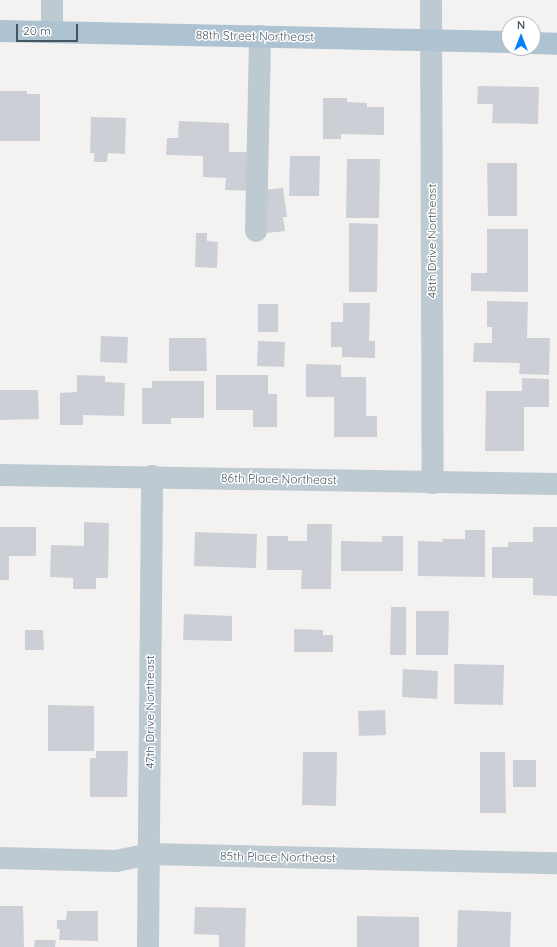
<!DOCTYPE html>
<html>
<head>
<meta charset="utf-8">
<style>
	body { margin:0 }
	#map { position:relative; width:557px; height:947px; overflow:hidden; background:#f4f1f1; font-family:Quicksand,sans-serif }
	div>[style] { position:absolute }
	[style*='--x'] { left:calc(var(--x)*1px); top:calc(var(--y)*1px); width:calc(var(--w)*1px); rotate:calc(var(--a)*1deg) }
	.building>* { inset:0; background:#ccd0d6 }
	.minor>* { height:22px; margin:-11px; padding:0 11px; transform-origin:11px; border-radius:11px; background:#bdcad2 }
	.major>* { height:22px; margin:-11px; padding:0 11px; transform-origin:11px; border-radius:11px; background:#aec3d2 }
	span { translate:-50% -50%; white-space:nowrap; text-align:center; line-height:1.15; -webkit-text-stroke:3px #fff; paint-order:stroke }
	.street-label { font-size:12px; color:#465661 }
	.north { position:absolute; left:501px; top:16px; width:40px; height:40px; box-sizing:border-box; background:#fff; border:1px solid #b5bbc0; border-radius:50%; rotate:0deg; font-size:11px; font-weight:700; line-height:16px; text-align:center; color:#465661 }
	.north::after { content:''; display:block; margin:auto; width:14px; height:18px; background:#0482fa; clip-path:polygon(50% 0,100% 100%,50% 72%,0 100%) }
	.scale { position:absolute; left:16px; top:24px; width:62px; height:18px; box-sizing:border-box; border:2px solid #465661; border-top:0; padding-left:5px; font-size:12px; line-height:14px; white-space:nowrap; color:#465661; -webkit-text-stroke:3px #fff; paint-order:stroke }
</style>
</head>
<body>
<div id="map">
	<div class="building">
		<div style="clip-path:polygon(478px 86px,539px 87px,538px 124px,492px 123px,493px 104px,477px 104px)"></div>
		<div style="clip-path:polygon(0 91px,27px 91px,27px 94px,40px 94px,40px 141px,0 141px)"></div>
		<div style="clip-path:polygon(323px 98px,347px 98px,347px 102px,367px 103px,367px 107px,384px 107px,384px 135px,341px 134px,341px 139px,323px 139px)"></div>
		<div style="clip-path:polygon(91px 117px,126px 118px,125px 154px,108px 153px,107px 162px,94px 162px,94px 153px,90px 153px)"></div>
		<div style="clip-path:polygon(179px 121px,229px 123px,229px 152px,254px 152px,253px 191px,225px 190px,226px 178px,203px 177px,203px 156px,166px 155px,167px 138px,178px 138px)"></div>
		<div style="clip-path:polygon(290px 156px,320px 156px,319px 196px,289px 196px)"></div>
		<div style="clip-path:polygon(347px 159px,380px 159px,379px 218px,346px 218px)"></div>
		<div style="clip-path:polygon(487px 163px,517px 163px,517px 216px,488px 216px)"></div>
		<div style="clip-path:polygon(283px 188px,287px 217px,283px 217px,285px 231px,267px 233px,262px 190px)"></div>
		<div style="clip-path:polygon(349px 223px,378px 224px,377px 292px,349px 292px)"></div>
		<div style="clip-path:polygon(487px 229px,528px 229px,528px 292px,471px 291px,471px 273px,487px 273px)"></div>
		<div style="clip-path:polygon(196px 233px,207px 233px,207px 241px,218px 242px,217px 268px,195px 267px)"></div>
		<div style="clip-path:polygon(487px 301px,528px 302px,527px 338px,550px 338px,549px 375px,519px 374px,520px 363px,473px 362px,474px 343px,492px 343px,492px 327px,487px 327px)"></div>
		<div style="clip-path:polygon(343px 303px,370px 303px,369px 341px,375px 341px,375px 358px,342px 357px,342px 347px,331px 347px,331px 322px,343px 322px)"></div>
		<div style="clip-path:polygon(258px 304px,278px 304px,278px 332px,258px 332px)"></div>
		<div style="clip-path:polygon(101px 336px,128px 337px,127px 363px,100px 362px)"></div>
		<div style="clip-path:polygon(169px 338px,206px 338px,207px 371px,169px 371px)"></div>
		<div style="clip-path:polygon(258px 341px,285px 342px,284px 367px,257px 366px)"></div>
		<div style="clip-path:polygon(306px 364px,341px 365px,341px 377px,366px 377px,366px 416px,377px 416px,377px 437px,334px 437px,334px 397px,306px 397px)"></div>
		<div style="clip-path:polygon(77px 375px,105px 376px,105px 382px,125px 383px,124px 416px,83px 415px,83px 425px,60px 425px,60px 393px,77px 392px)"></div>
		<div style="clip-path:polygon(216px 375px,268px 375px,268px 394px,277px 394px,277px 427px,253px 427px,253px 410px,216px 410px)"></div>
		<div style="clip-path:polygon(522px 378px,549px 379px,549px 407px,524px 407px,524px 451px,485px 451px,486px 391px,522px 391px)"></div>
		<div style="clip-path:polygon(152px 381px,204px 381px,204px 418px,171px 418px,171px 424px,142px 424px,142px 388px,152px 388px)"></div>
		<div style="clip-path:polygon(0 390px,38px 390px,39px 419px,0 420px)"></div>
		<div style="clip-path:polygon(84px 522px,109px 523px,108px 578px,96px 578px,96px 589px,73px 589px,73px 578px,50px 577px,51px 545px,84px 546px)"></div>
		<div style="clip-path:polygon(307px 524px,332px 524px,331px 589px,301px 589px,302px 570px,267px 570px,267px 536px,288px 536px,288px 541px,307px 541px)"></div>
		<div style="clip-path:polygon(0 527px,36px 527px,36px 556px,9px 556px,9px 580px,0 580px)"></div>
		<div style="clip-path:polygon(533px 527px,557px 527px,557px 596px,533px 595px,533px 578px,492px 578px,492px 547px,508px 547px,508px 542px,533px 542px)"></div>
		<div style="clip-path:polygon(465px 530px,485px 530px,485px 577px,418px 576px,418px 541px,443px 542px,442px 539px,465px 539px)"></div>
		<div style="clip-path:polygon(195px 532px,257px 534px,256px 568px,194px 566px)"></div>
		<div style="clip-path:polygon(382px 536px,403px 536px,403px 571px,341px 571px,341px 541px,382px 542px)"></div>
		<div style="clip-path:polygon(391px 607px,406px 607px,406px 655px,390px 655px)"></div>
		<div style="clip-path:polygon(416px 611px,449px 611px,448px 655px,416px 655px)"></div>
		<div style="clip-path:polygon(184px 614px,232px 616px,232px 641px,183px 640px)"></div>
		<div style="clip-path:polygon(294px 629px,323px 630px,323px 635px,333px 635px,333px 652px,294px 652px)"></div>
		<div style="clip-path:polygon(25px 630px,43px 630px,44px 650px,25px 650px)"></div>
		<div style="clip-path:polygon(454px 664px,504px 665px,503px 705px,454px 704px)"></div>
		<div style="clip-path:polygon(403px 669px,438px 671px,437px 699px,402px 697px)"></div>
		<div style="clip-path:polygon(48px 705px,94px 706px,94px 751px,48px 751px)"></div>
		<div style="clip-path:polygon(385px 710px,386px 735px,359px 736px,358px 711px)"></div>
		<div style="clip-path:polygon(96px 751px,128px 751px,127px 797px,90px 797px,90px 758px,96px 758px)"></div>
		<div style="clip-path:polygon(303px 752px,337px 752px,336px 806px,302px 805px)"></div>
		<div style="clip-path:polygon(480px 752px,505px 752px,506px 813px,480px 813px)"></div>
		<div style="clip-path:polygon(513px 760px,536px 760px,536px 787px,513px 787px)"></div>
		<div style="clip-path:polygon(0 906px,23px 906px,24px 947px,0 947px)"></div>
		<div style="clip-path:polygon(195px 907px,246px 908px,245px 947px,219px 947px,219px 935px,194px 934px)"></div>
		<div style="clip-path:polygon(458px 910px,511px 912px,510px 947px,457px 947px)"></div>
		<div style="clip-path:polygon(67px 911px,98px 911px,98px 941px,59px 940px,60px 929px,57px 929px,57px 920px,66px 920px)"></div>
		<div style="clip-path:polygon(357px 916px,419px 917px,419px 947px,357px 947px)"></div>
		<div style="clip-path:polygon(35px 940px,56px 940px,55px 947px,34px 947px)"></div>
	</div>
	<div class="minor">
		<div style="--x:431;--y:0;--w:483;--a:89.8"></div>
		<div style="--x:52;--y:32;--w:32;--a:-90"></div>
		<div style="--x:256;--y:231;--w:195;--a:-88.8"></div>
		<div style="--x:0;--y:475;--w:557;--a:0.93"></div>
		<div style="--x:0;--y:858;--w:116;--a:1.5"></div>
		<div style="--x:116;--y:861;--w:34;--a:-12"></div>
		<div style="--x:149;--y:854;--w:408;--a:1.3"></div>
		<div style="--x:148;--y:947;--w:471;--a:-89.5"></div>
	</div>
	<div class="major">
		<div style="--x:0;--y:31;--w:509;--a:1.24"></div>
		<div style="--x:533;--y:43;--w:24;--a:2"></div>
	</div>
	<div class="street-label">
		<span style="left:255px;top:36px;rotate:1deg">88th Street Northeast</span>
		<span style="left:432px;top:241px;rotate:-90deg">48th Drive Northeast</span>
		<span style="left:279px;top:479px;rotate:1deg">86th Place Northeast</span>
		<span style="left:150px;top:712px;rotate:-90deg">47th Drive Northeast</span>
		<span style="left:278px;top:857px;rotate:1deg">85th Place Northeast</span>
	</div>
	<div class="north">N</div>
	<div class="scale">20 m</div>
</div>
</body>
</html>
